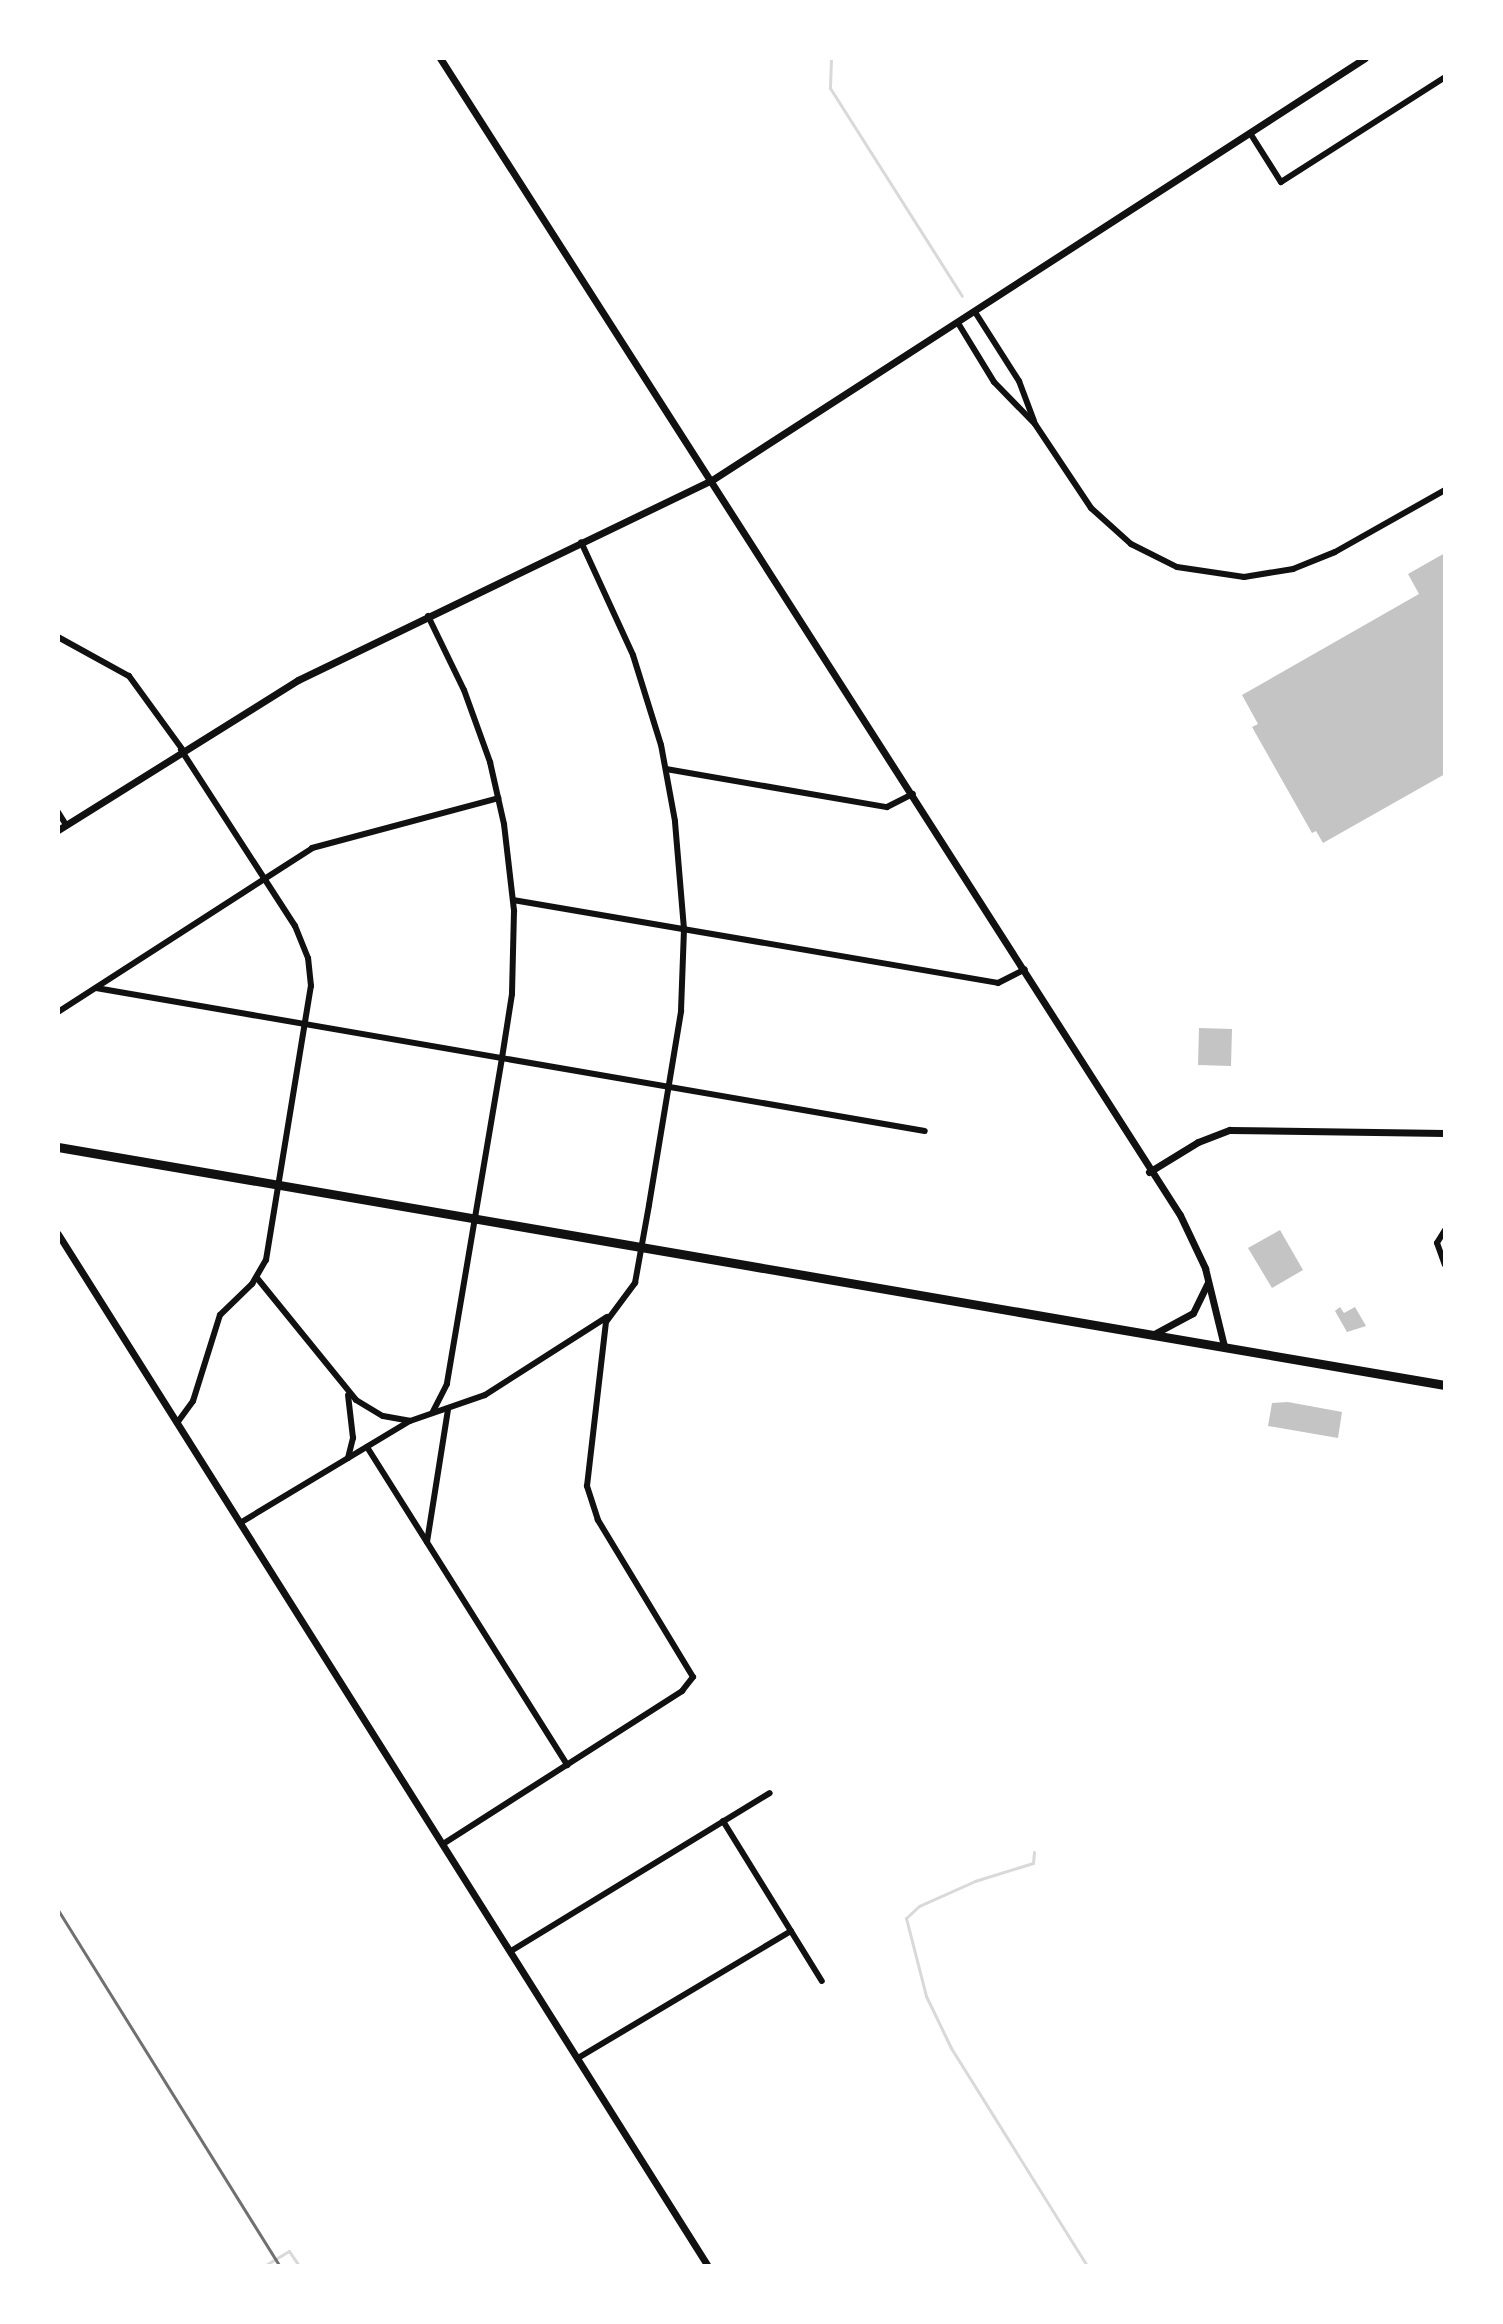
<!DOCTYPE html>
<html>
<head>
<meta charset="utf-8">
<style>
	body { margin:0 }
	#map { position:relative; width:1503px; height:2324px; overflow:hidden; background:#fff; font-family:Cabin,sans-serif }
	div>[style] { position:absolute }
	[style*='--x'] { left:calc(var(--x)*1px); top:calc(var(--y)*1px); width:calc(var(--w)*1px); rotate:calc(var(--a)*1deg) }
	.stream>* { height:3px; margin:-1.5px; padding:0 1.5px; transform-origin:1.5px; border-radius:1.5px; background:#d9d9d9 }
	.building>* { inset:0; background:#c4c4c4 }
	.minor>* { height:6px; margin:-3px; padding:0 3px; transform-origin:3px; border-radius:3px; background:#111 }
	.tertiary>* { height:7px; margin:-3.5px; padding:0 3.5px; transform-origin:3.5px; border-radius:3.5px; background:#111 }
	.primary>* { height:9px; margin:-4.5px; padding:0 4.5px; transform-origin:4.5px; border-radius:4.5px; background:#111 }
	.rail>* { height:3px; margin:-1.5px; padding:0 1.5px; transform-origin:1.5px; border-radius:1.5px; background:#707070 }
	span { translate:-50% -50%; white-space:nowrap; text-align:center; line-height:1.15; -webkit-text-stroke:8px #fff; paint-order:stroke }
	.frame { position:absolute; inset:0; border:60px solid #fff; pointer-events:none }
</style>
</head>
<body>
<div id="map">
	<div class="stream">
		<div style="--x:831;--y:58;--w:30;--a:92"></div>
		<div style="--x:830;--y:88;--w:246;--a:57.6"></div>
		<div style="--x:1034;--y:1852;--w:11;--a:95"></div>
		<div style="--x:1033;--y:1863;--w:61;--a:162.8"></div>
		<div style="--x:975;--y:1881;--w:61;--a:155.9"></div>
		<div style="--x:919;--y:1906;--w:18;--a:137"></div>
		<div style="--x:906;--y:1918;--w:81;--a:75.6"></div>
		<div style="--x:926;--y:1996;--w:58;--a:64.3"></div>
		<div style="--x:951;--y:2048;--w:257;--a:58"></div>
		<div style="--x:264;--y:2266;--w:29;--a:-31"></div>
		<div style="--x:289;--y:2251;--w:18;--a:56"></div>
	</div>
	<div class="building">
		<div style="clip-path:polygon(1445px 553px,1445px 774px,1323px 843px,1316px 831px,1312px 833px,1252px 727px,1258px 724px,1242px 695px,1419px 594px,1408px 574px)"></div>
		<div style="clip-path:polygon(1199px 1028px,1232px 1029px,1231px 1066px,1198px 1065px)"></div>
		<div style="clip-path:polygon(1280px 1230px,1303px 1270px,1272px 1288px,1248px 1248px)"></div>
		<div style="clip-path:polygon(1340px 1307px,1344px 1313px,1355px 1307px,1366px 1326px,1347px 1332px,1335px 1311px)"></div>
		<div style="clip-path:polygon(1288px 1402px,1342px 1412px,1338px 1438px,1268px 1426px,1272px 1403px)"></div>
	</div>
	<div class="minor">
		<div style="--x:1250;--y:133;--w:58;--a:57.7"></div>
		<div style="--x:1281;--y:182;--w:195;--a:-32.6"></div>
		<div style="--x:975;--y:312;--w:82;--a:57.5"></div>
		<div style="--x:1019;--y:381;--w:43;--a:69.4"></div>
		<div style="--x:958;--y:323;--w:69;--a:58.6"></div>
		<div style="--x:994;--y:382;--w:59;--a:45.7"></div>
		<div style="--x:1035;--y:424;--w:101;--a:56.3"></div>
		<div style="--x:1091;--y:508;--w:54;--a:42"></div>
		<div style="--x:1131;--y:544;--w:51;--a:26.6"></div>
		<div style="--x:1177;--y:567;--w:68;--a:8.5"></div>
		<div style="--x:1244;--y:577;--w:50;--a:-9.3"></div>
		<div style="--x:1293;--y:569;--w:45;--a:-22"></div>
		<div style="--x:1335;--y:552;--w:126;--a:-29.4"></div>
		<div style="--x:428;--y:616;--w:82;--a:64.1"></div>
		<div style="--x:464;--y:690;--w:77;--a:70.1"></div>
		<div style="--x:490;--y:762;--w:64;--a:77.3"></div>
		<div style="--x:504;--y:824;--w:88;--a:83.4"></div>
		<div style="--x:514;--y:911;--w:83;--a:91.4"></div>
		<div style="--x:512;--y:994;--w:65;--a:98.9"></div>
		<div style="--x:502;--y:1058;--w:331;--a:99.6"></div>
		<div style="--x:447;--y:1384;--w:31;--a:117"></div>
		<div style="--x:58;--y:637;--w:81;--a:28.8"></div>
		<div style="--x:129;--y:676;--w:90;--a:54"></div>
		<div style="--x:666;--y:769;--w:224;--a:9.8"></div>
		<div style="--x:887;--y:807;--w:29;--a:-27"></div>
		<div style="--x:58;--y:812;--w:15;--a:58"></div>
		<div style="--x:513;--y:900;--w:492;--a:9.7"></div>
		<div style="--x:998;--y:983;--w:30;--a:-27"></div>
		<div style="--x:96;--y:988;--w:841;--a:9.79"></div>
		<div style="--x:58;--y:1012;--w:302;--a:-32.8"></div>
		<div style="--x:312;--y:848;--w:193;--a:-15"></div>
		<div style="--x:1445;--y:1230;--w:15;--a:122"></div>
		<div style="--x:1437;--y:1243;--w:23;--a:70"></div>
		<div style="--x:257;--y:1278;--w:157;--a:50.9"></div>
		<div style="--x:356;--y:1400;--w:31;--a:31"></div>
		<div style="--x:383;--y:1416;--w:27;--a:10"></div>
		<div style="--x:177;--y:1423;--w:27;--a:-54"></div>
		<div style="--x:193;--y:1401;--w:90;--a:-72.6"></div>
		<div style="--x:220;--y:1315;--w:45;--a:-44.1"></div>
		<div style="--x:252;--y:1284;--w:28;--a:-60"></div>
		<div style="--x:266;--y:1260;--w:278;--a:-80.7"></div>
		<div style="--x:311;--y:986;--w:28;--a:-96"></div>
		<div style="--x:308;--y:958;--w:35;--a:-112"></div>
		<div style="--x:295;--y:926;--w:210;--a:-122.9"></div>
		<div style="--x:367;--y:1447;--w:376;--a:57.8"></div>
		<div style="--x:348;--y:1458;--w:21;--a:-76"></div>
		<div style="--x:353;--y:1438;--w:43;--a:-96.6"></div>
		<div style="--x:240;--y:1523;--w:198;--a:-31"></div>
		<div style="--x:410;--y:1421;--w:79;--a:-19.1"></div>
		<div style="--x:485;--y:1395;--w:145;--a:-32.6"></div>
		<div style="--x:427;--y:1542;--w:135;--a:-81"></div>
		<div style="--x:723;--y:1821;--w:188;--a:58.3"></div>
		<div style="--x:443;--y:1844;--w:284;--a:-32.6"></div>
		<div style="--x:682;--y:1691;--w:18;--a:-52"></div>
		<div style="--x:693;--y:1677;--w:184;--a:-121.2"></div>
		<div style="--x:598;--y:1520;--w:36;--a:-108"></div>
		<div style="--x:587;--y:1486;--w:165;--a:-83.4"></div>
		<div style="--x:606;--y:1322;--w:49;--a:-53.4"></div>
		<div style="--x:635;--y:1283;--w:79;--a:-79.8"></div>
		<div style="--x:649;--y:1205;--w:197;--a:-80.6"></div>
		<div style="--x:681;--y:1011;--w:82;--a:-87.9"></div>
		<div style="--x:684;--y:929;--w:108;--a:-94.8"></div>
		<div style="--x:675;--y:821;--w:77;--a:-100.4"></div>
		<div style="--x:661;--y:745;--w:94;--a:-107.3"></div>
		<div style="--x:633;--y:655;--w:124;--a:-114.7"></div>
		<div style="--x:511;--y:1951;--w:303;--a:-31.4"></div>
		<div style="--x:578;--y:2058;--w:248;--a:-30.8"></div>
	</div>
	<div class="tertiary">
		<div style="--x:440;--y:58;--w:1373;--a:57.4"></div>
		<div style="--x:1180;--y:1215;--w:59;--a:64.7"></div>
		<div style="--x:1205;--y:1268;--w:80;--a:76.3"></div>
		<div style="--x:58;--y:830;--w:283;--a:-32"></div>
		<div style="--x:298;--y:680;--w:460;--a:-25.8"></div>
		<div style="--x:712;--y:480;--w:777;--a:-32.87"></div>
		<div style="--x:1149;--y:1172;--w:57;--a:-31.5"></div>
		<div style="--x:1198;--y:1142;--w:34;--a:-21"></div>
		<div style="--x:1230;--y:1130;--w:215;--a:0.8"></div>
		<div style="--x:58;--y:1234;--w:1220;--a:57.8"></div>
		<div style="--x:1154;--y:1334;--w:44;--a:-28.3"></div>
		<div style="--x:1193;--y:1313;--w:34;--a:-64"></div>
	</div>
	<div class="primary">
		<div style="--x:58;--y:1147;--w:1407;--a:9.74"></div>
	</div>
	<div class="rail">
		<div style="--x:58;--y:1910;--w:420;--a:58.1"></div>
	</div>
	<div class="frame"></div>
</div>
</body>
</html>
